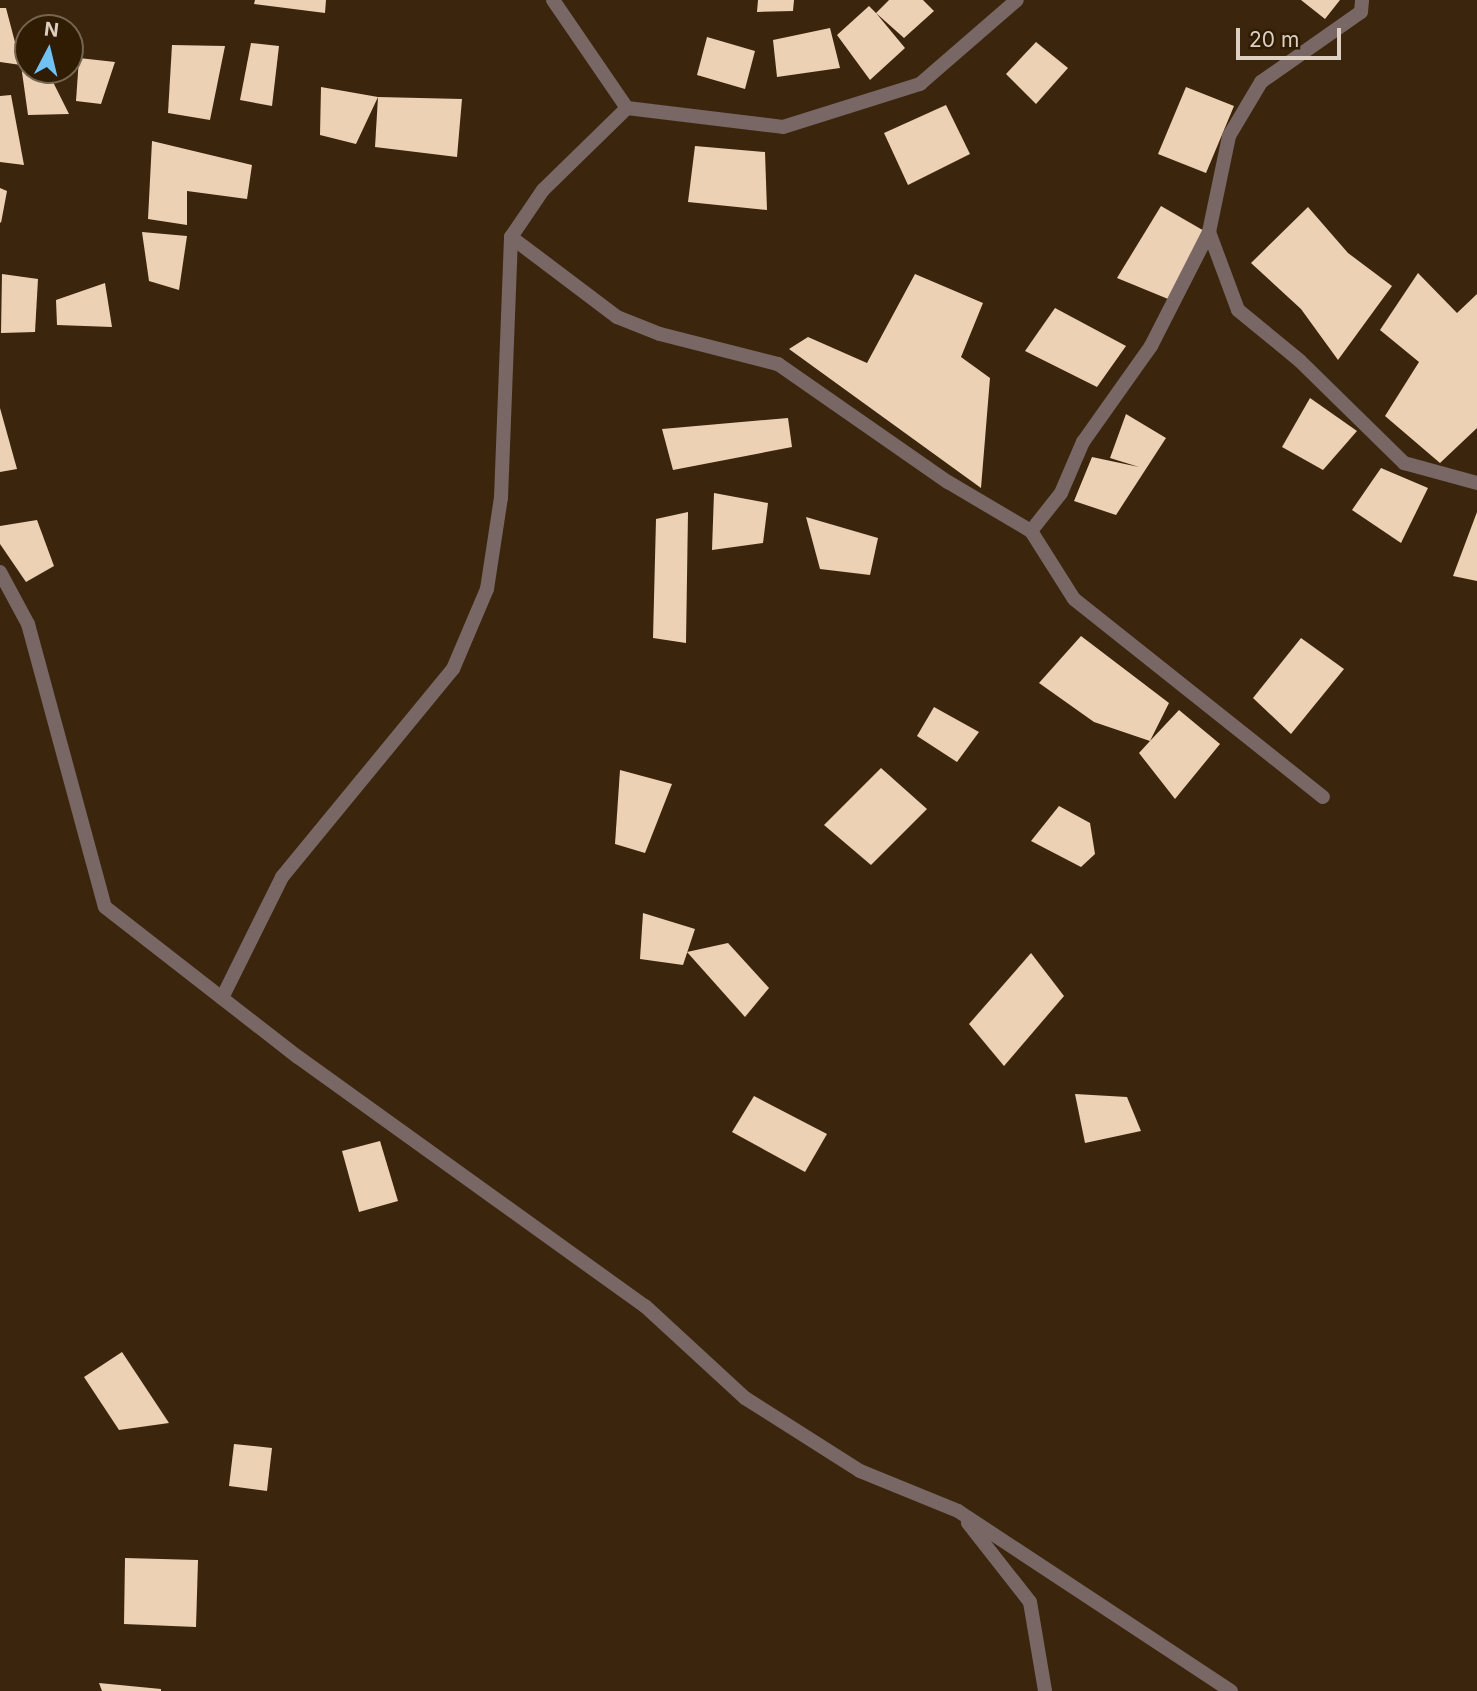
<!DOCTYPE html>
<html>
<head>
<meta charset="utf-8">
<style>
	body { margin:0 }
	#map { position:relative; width:1477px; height:1691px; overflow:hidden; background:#3b250d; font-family:Inter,sans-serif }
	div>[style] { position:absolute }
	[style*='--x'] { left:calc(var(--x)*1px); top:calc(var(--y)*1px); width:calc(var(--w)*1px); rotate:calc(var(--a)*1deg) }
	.building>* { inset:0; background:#edd1b4 }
	.minor>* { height:14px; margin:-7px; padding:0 7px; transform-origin:7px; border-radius:7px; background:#786764 }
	span { translate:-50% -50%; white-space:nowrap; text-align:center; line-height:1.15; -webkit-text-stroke:7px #301c03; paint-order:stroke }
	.north { position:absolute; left:14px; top:14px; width:70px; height:70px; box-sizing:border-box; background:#301c03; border:2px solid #75644f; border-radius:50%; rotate:7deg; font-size:19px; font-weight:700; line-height:28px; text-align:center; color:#ddcfc1 }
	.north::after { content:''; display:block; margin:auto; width:24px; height:32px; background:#6fc2f4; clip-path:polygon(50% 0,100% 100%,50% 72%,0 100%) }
	.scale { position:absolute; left:1236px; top:28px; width:105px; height:32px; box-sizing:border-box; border:4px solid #ddcfc1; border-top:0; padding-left:9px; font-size:21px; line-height:24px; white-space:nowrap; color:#ddcfc1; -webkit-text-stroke:5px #301c03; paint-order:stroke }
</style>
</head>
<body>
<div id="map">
	<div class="building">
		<div style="clip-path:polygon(255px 0,326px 0,325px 13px,254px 4px)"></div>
		<div style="clip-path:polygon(758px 0,794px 0,793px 11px,757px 12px)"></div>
		<div style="clip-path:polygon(889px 0,923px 0,934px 11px,904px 38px,876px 13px,905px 48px,870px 80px,837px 35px,869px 6px,876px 13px)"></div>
		<div style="clip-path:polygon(1301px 0,1340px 0,1325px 19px)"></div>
		<div style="clip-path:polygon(0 8px,6px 8px,21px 65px,47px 70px,69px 114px,28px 115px,21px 65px,0 62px)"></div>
		<div style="clip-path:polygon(830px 28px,840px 68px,777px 77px,773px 40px)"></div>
		<div style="clip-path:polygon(707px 37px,755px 51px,745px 89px,697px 75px)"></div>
		<div style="clip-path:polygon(1036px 42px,1068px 68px,1036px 104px,1006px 74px)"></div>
		<div style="clip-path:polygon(251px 43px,279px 46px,272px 106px,240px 100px)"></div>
		<div style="clip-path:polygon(172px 45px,225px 46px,210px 120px,168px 113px)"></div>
		<div style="clip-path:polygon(79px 58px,115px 62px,101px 104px,76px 101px)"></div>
		<div style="clip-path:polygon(321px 87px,378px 97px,356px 144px,320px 135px)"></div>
		<div style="clip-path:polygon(1186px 87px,1234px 106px,1206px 173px,1158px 154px)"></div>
		<div style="clip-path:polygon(11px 95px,24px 165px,0 162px,0 96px)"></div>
		<div style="clip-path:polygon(378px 97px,462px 99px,457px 157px,375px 147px)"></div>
		<div style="clip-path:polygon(946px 105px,970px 154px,908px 185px,884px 133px)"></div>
		<div style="clip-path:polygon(152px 141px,252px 165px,247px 199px,187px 191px,187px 225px,148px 219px)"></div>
		<div style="clip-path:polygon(695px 146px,765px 152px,767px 210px,688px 202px)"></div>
		<div style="clip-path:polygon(0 188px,7px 191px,1px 223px,0 222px)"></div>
		<div style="clip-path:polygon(1161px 206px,1206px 232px,1173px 301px,1117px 278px)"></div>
		<div style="clip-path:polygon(1308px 207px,1348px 253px,1392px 286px,1338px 360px,1301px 309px,1251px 263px)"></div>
		<div style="clip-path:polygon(142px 232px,187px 236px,179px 290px,149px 281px)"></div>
		<div style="clip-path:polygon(1418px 273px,1457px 313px,1477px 294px,1477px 428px,1440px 463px,1385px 416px,1419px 362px,1380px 330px)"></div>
		<div style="clip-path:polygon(2px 274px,38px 279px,35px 332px,1px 333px)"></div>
		<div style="clip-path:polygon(915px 274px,983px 303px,961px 357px,990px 378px,981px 488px,789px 349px,808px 337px,867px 363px)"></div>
		<div style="clip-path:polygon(105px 283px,112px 327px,57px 325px,56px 300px)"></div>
		<div style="clip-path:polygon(1055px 308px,1126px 346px,1097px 387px,1025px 351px)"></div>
		<div style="clip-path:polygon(1310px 398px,1357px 431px,1323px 470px,1282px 447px)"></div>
		<div style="clip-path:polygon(0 408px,17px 469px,0 472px)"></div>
		<div style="clip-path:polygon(1126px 414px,1166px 438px,1116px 515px,1074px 501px,1092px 457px,1139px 467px,1110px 458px)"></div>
		<div style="clip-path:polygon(788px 418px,792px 447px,673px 470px,662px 429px)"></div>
		<div style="clip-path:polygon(1381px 468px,1428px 488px,1401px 543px,1352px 510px)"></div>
		<div style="clip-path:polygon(714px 493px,768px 503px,763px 543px,712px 550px)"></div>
		<div style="clip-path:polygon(688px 512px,686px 643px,653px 638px,656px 519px)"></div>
		<div style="clip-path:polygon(1477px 512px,1477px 581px,1453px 576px)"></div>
		<div style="clip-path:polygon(806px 517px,878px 538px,870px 575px,820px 569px)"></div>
		<div style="clip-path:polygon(37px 520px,54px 566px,26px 582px,0 544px,0 526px)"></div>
		<div style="clip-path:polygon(1081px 636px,1169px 703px,1150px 741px,1179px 710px,1220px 744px,1175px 799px,1139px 753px,1150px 741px,1094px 722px,1039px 683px)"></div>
		<div style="clip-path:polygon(1301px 638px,1344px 669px,1291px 734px,1253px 698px)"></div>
		<div style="clip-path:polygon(934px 707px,979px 732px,957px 762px,917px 736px)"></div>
		<div style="clip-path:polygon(881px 768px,927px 809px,871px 865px,824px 825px)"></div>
		<div style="clip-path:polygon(620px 770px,672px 784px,645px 853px,615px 844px)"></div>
		<div style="clip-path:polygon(1059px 806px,1090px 823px,1095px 854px,1081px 867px,1031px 841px)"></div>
		<div style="clip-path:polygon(643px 913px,695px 929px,683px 965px,640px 959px)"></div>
		<div style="clip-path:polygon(728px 943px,769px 988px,745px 1017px,687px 952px)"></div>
		<div style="clip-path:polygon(1031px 953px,1064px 996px,1004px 1066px,969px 1024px)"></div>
		<div style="clip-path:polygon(1075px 1094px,1127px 1097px,1141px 1131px,1085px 1143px)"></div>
		<div style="clip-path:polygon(754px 1096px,827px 1134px,805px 1172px,732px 1132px)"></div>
		<div style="clip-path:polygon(380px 1141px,398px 1201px,359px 1212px,342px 1151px)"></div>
		<div style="clip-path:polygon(122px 1352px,169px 1423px,119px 1430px,84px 1377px)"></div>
		<div style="clip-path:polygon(234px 1444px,272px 1448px,267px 1491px,229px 1486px)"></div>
		<div style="clip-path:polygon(125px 1558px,198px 1560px,196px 1627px,124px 1624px)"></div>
		<div style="clip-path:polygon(99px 1683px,161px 1689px,161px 1691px,102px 1691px)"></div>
	</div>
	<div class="minor">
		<div style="--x:553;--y:0;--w:131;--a:55.6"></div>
		<div style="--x:627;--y:108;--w:157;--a:6.9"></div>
		<div style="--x:783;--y:127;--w:144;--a:-17.4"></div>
		<div style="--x:920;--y:84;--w:128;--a:-40.9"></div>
		<div style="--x:1209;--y:232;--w:83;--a:69.6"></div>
		<div style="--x:1238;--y:310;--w:80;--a:39.4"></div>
		<div style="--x:1300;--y:361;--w:146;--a:44.4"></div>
		<div style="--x:1404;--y:463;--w:76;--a:15.3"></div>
		<div style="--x:511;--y:237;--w:133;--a:37"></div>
		<div style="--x:617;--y:317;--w:46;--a:21.6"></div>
		<div style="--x:660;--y:334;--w:122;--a:14.3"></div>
		<div style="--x:778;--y:364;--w:207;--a:34.8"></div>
		<div style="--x:948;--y:482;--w:96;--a:30.6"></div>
		<div style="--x:1031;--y:531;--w:80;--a:57.7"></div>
		<div style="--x:1074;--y:599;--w:318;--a:38.5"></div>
		<div style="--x:1031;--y:531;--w:48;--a:-51.7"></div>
		<div style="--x:1061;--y:493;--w:56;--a:-66.7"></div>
		<div style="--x:1083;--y:442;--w:118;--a:-54.7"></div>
		<div style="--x:1151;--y:346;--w:128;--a:-63"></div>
		<div style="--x:1209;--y:232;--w:98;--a:-78.2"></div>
		<div style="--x:1229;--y:136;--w:63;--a:-59.3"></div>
		<div style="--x:1261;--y:82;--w:122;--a:-35"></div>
		<div style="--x:1361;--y:12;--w:12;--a:-85"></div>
		<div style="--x:0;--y:572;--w:59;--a:61.7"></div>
		<div style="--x:28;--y:624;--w:293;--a:74.8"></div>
		<div style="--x:105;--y:907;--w:244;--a:37.9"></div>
		<div style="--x:298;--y:1057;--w:427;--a:35.7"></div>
		<div style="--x:645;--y:1306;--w:136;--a:42.6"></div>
		<div style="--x:745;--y:1398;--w:136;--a:32.4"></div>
		<div style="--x:860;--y:1471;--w:106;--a:22.2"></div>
		<div style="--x:958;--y:1511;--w:327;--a:33.4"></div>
		<div style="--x:222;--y:998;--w:135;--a:-63.6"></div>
		<div style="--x:282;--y:877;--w:269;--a:-50.6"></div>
		<div style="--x:453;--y:669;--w:87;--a:-67"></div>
		<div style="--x:487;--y:589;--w:92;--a:-81.3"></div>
		<div style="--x:501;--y:498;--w:261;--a:-87.8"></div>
		<div style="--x:511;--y:237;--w:57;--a:-55.8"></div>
		<div style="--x:543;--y:190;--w:117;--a:-44.3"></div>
		<div style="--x:968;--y:1523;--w:100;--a:51.9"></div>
		<div style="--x:1030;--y:1602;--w:90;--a:80.4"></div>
	</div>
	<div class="north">N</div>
	<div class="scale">20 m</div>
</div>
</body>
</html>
